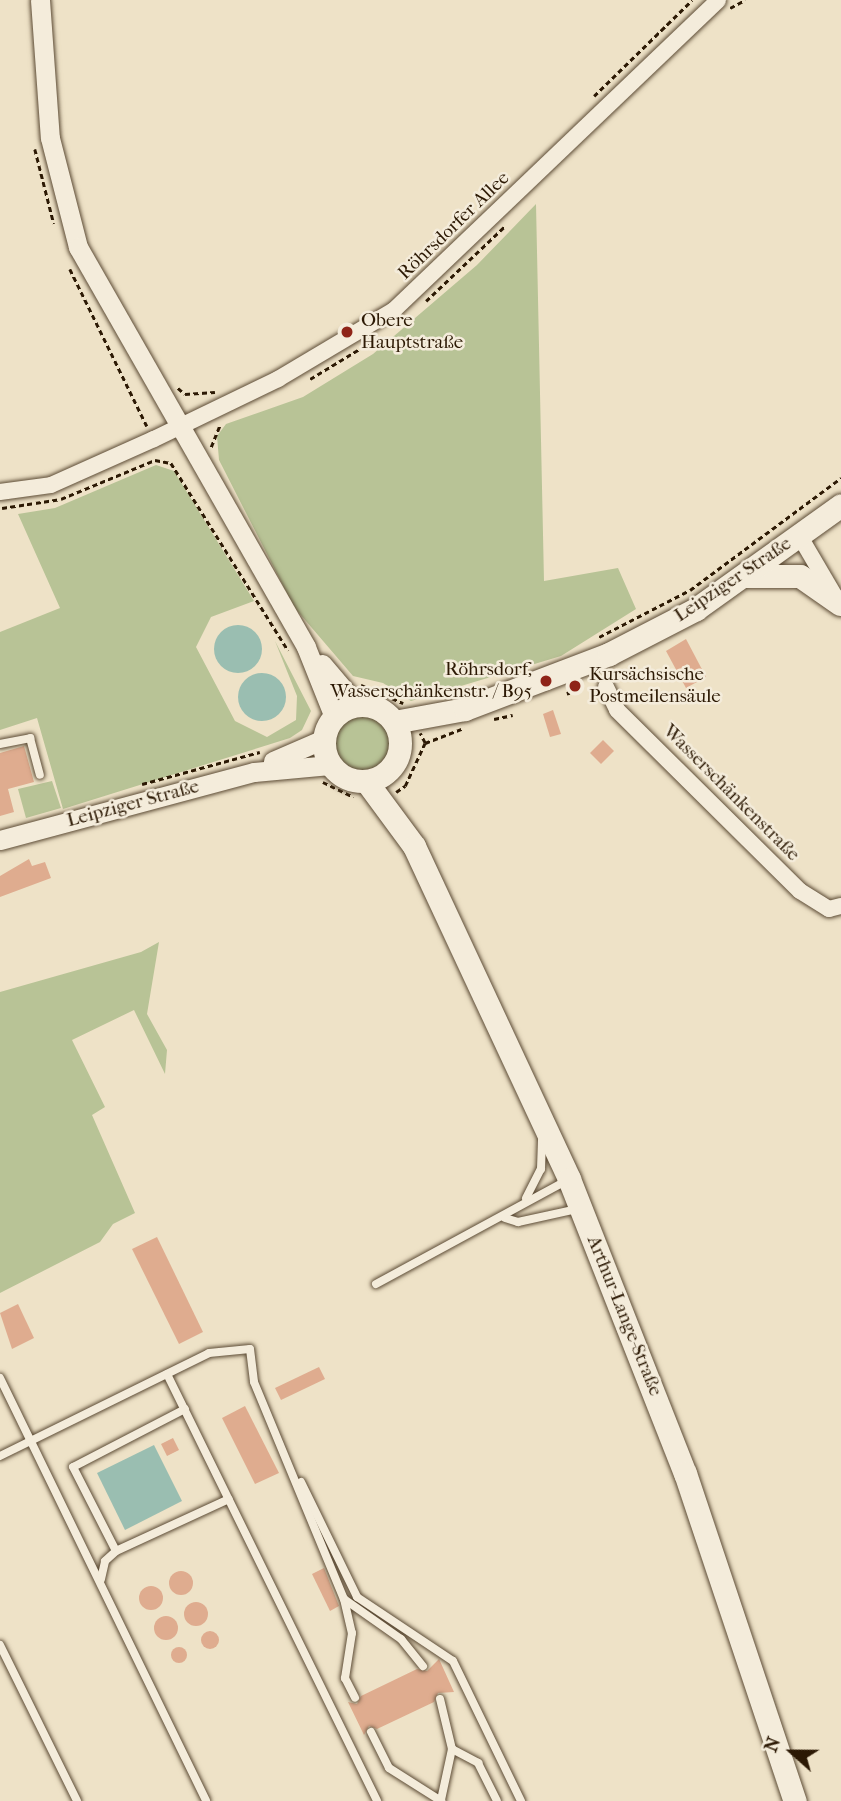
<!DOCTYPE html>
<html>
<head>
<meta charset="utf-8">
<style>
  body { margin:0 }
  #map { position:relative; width:841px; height:1801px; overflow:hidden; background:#eee2c7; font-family:"IM FELL French Canon",serif }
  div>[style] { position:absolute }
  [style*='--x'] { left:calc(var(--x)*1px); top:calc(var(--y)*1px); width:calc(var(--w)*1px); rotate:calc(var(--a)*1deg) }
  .green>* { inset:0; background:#b8c396 }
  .round { border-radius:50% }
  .water>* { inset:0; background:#9abeb1 }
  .building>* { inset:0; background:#dfac8f }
  .path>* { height:2.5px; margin-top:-1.25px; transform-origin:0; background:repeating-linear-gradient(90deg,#2c1904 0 5px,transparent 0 8.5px) }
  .roads { filter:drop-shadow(0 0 2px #5c4b35) drop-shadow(0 0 2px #5c4b35) }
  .service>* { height:8px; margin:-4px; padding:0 4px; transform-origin:4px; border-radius:4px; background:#f4ecdb }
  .minor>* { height:16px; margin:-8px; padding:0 8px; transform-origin:8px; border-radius:8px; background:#f4ecdb }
  .tertiary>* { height:19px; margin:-9.5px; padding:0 9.5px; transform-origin:9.5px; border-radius:9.5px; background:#f4ecdb }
  .secondary>* { height:23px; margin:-11.5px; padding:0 11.5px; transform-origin:11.5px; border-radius:11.5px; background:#f4ecdb }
  .secondary>.ring { margin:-11.5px; padding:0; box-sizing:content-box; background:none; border:23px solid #f4ecdb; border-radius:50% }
  .dots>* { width:19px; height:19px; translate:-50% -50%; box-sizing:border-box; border:4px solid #f4ecdb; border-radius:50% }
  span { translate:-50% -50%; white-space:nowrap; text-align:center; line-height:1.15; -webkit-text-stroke:5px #f4ecdb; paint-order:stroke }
  .street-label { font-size:19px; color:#2c1904 }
  .poi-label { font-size:19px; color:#2c1904 }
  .left { translate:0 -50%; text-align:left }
  .right { translate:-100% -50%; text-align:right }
  .north { position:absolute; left:757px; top:1717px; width:70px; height:70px; -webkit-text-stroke:5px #f4ecdb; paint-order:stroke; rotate:291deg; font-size:19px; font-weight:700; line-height:28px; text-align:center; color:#2c1904 }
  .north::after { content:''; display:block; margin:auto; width:24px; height:32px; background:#2c1904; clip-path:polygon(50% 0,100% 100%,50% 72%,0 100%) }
</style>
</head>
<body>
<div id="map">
  <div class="green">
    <i style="clip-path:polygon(536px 204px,544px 581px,618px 568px,636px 609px,561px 656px,411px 701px,383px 683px,353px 676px,294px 607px,219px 460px,217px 436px,226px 424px,303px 397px,373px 354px,477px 265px)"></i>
    <i style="clip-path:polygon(156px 465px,174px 471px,254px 601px,211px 617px,196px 647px,235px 721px,267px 737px,296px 720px,297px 696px,275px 641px,311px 711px,302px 730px,290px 738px,63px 809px,37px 718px,0 730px,0 632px,60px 608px,18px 514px,55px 508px)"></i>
    <i class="round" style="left:333px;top:714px;width:58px;height:58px"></i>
    <i style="clip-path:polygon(52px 781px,61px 808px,26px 818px,18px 789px)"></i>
    <i style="clip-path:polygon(159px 942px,147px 1014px,167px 1050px,165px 1074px,134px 1010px,72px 1040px,105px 1107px,92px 1115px,135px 1213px,113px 1224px,100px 1242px,0 1293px,0 992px,141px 952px)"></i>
  </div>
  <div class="water">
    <i class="round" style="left:214px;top:625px;width:48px;height:48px"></i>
    <i class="round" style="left:238px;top:673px;width:48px;height:48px"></i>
    <i style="clip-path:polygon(154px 1445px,182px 1501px,125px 1530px,97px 1473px)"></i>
  </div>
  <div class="building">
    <i style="clip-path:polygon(686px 639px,706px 677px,686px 688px,666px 651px)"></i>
    <i style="clip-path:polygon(553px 710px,561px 734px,550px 737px,543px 714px)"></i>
    <i style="clip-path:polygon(603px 740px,614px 751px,601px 764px,590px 753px)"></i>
    <i style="clip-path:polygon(24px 746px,34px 782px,8px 789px,14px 812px,0 816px,0 753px)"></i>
    <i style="clip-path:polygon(29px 859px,32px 866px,45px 862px,51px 878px,0 897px,0 876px)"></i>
    <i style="clip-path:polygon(157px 1237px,203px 1332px,179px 1344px,132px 1249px)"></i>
    <i style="clip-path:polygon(18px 1304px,34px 1338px,12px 1349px,0 1313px)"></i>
    <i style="clip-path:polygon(319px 1367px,325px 1379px,281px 1400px,275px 1388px)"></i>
    <i style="clip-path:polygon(245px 1406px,279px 1473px,255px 1484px,222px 1418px)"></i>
    <i style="clip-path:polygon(173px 1438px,179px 1450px,167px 1456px,161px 1444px)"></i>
    <i style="clip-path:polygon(324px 1568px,339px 1606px,330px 1611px,312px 1574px)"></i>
    <i class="round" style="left:169px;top:1571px;width:24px;height:24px"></i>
    <i class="round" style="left:139px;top:1586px;width:24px;height:24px"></i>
    <i class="round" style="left:184px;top:1602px;width:24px;height:24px"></i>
    <i class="round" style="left:154px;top:1616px;width:24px;height:24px"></i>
    <i class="round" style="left:201px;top:1631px;width:18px;height:18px"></i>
    <i class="round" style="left:171px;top:1647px;width:16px;height:16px"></i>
    <i style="clip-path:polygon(439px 1659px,454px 1692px,438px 1693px,434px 1702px,377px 1729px,369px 1726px,364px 1735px,348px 1702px,357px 1704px,361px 1696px,417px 1669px,427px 1671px)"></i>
  </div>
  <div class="path">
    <i style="--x:730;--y:8;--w:17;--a:-28"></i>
    <i style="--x:594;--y:96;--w:137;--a:-44.4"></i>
    <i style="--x:35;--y:149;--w:77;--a:75.8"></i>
    <i style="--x:70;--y:269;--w:175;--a:63.9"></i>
    <i style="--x:426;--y:301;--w:109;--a:-43.5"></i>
    <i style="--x:310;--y:379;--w:77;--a:-31.2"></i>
    <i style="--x:178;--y:388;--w:9;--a:41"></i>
    <i style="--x:185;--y:394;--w:30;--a:-4"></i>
    <i style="--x:211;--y:447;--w:24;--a:-68"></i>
    <i style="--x:2;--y:508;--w:60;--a:-8.7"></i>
    <i style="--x:61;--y:499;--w:102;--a:-22.5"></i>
    <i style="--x:155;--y:460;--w:16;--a:11"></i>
    <i style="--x:171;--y:463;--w:221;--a:58"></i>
    <i style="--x:599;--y:637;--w:102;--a:-27.3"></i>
    <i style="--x:690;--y:590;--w:188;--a:-36.6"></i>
    <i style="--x:361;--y:685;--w:46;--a:23.2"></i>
    <i style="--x:568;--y:691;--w:4;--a:76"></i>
    <i style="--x:494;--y:719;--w:19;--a:-12"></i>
    <i style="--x:425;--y:743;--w:42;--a:-21"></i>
    <i style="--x:323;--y:782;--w:34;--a:26"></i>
    <i style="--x:142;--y:784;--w:122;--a:-15.2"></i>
    <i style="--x:396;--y:792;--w:11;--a:-34"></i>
    <i style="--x:405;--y:786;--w:47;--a:-65.1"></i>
    <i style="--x:425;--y:743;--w:11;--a:-117"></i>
  </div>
  <div class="roads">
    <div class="service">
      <i style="--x:0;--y:744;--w:31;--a:-11"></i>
      <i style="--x:30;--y:738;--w:38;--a:75"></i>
      <i style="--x:526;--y:1198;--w:33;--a:-63"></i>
      <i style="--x:541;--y:1169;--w:31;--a:-88"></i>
      <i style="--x:505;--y:1218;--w:14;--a:17"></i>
      <i style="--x:518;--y:1222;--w:60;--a:-12.4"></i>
      <i style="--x:376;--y:1284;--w:216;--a:-28.5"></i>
      <i style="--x:167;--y:1374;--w:476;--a:63.8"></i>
      <i style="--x:0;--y:1378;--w:470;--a:64"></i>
      <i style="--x:185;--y:1409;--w:126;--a:152.6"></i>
      <i style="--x:73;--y:1467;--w:94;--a:62.9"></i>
      <i style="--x:116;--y:1551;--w:124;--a:-24.7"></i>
      <i style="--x:0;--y:1456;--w:233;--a:-26.2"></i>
      <i style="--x:209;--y:1353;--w:41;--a:-5.6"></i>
      <i style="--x:250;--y:1349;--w:33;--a:83"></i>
      <i style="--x:254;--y:1382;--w:235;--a:67.5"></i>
      <i style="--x:344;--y:1599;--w:35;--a:77"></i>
      <i style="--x:352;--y:1633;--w:46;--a:98.8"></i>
      <i style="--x:345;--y:1678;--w:22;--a:63"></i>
      <i style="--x:301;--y:1482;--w:128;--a:64"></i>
      <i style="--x:357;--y:1597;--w:115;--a:33.7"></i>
      <i style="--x:453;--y:1661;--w:156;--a:64.1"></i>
      <i style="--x:101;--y:1579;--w:18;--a:-77"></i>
      <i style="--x:105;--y:1561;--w:15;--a:-42"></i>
      <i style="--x:344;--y:1599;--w:70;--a:35.1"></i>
      <i style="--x:401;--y:1639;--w:35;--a:51"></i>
      <i style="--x:0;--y:1645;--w:174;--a:63.7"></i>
      <i style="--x:440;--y:1699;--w:51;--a:76.5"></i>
      <i style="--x:452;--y:1749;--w:52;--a:102.2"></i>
      <i style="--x:371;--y:1732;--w:40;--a:63.4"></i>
      <i style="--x:389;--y:1768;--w:62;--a:32.4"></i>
      <i style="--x:452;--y:1749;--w:30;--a:28"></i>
      <i style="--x:478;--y:1763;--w:42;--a:63.4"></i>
    </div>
    <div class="minor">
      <i style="--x:0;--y:492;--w:51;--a:-7.8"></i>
      <i style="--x:51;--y:485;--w:113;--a:-24.1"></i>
      <i style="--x:154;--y:439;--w:138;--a:-25.8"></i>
      <i style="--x:278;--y:379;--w:135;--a:-30.7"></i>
      <i style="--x:394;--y:310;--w:448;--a:-43.7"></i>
      <i style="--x:799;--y:535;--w:73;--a:59.6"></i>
      <i style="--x:606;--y:687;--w:25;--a:64"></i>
      <i style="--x:617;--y:710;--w:257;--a:44.7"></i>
      <i style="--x:800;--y:891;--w:34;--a:32"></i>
      <i style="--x:829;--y:909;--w:12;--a:-14"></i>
    </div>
    <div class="tertiary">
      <i style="--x:40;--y:0;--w:138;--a:85.9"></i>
      <i style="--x:50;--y:138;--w:113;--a:75.6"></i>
      <i style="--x:78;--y:247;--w:460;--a:60.3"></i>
      <i style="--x:306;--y:647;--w:75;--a:68.2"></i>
      <i style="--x:322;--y:664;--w:54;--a:49.5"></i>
      <i style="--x:273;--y:761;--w:56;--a:-23.3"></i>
      <i style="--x:0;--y:840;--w:263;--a:-15"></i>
      <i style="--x:254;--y:772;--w:76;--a:-5.3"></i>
    </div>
    <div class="secondary">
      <i style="--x:747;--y:576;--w:53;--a:0"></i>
      <i style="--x:800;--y:576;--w:49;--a:35"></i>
      <i class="ring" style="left:324px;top:705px;width:53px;height:53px"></i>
      <i style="--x:394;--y:722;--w:72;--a:-10.4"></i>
      <i style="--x:465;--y:709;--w:154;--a:-20.9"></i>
      <i style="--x:609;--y:654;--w:98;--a:-27.3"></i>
      <i style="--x:696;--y:609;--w:178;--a:-35.6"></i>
      <i style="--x:366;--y:781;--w:81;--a:53.6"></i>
      <i style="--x:414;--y:846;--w:367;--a:65"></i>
      <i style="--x:569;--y:1179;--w:316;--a:68.5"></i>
      <i style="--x:685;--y:1473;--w:346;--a:71.5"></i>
    </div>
  </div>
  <div class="dots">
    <i style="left:347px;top:332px;background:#8f2418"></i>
    <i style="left:546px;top:681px;background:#8f2418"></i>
    <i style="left:575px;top:686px;background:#8f2418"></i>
  </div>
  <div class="street-label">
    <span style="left:454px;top:226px;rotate:-44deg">Röhrsdorfer Allee</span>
    <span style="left:733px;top:580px;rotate:-34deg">Leipziger Straße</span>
    <span style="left:731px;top:793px;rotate:45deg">Wasserschänkenstraße</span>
    <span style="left:133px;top:804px;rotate:-15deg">Leipziger Straße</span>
    <span style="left:624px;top:1316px;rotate:68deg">Arthur-Lange-Straße</span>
  </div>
  <div class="poi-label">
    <span class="left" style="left:361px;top:332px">Obere<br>Hauptstraße</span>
    <span class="right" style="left:532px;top:681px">Röhrsdorf,<br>Wasserschänkenstr. / B95</span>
    <span class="left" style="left:589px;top:686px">Kursächsische<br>Postmeilensäule</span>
  </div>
  <div class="north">N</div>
</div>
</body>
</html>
